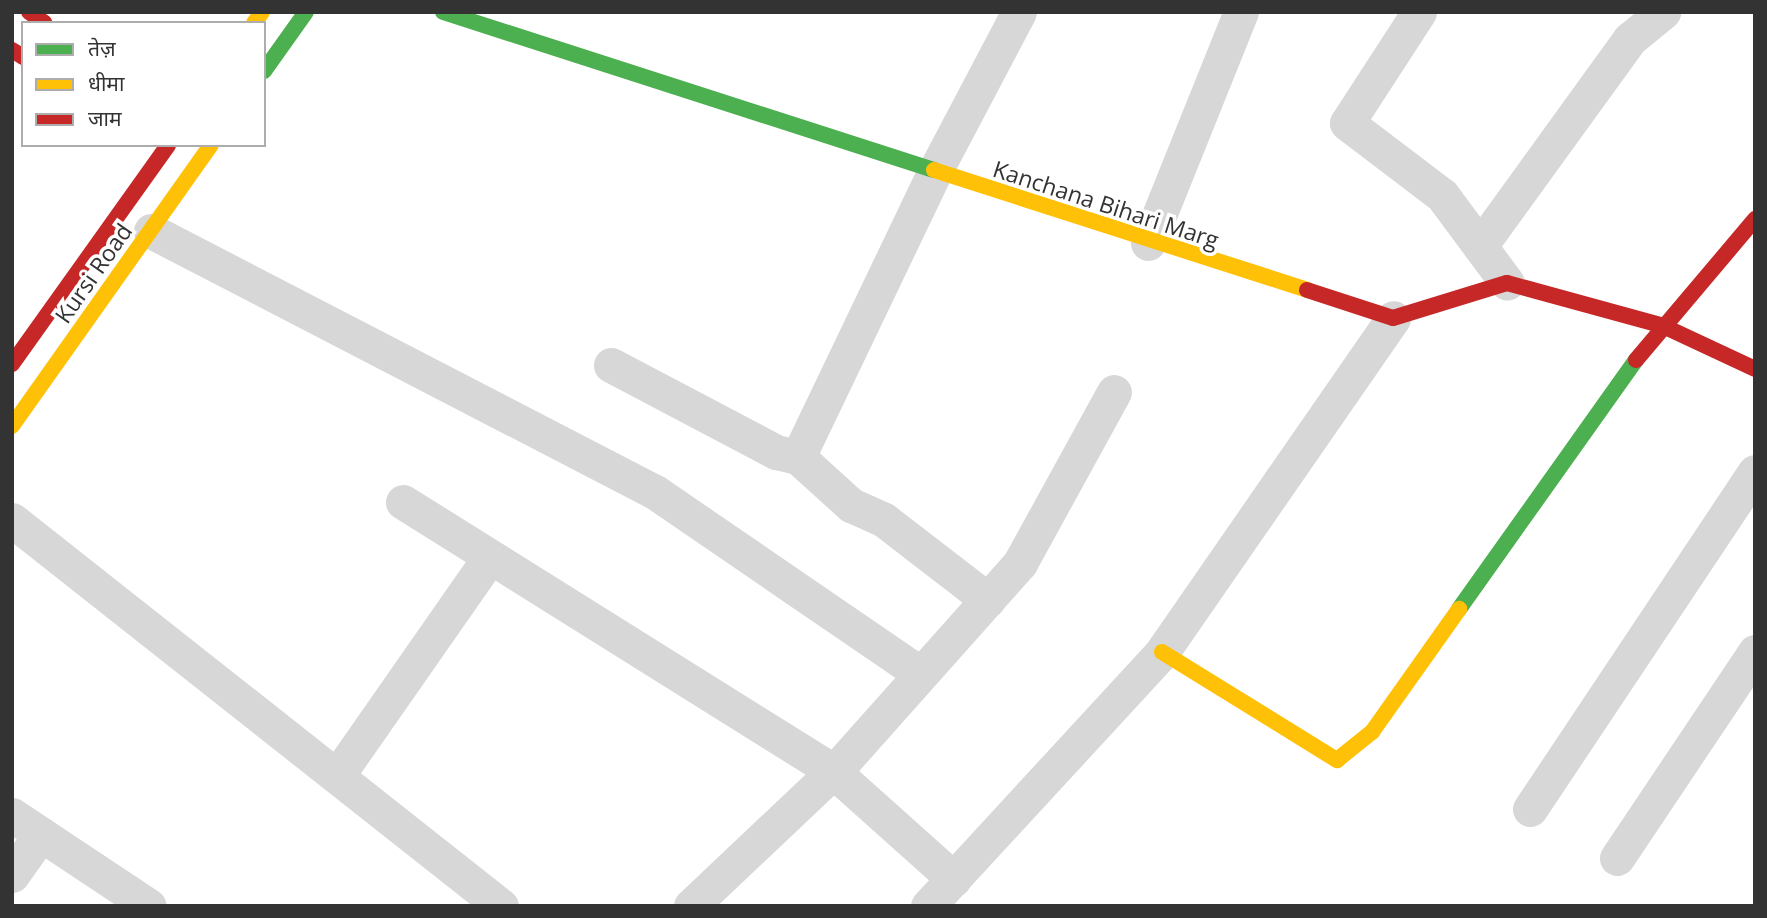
<!DOCTYPE html>
<html>
<head>
<meta charset="utf-8">
<style>
  body { margin:0 }
  #map { position:relative; width:1767px; height:918px; overflow:hidden; background:#fff; font-family:"Open Sans","Noto Sans Devanagari",sans-serif }
  div>[style] { position:absolute }
  [style*='--x'] { left:calc(var(--x)*1px); top:calc(var(--y)*1px); width:calc(var(--w)*1px); rotate:calc(var(--a)*1deg) }
  .street>* { height:35px; margin:-17.5px; padding:0 17.5px; transform-origin:17.5px; border-radius:17.5px; background:#d7d7d7 }
  .fast>* { height:16px; margin:-8px; padding:0 8px; transform-origin:8px; border-radius:8px; background:#4caf50 }
  .slow>* { height:16px; margin:-8px; padding:0 8px; transform-origin:8px; border-radius:8px; background:#ffc107 }
  .jam>* { height:16px; margin:-8px; padding:0 8px; transform-origin:8px; border-radius:8px; background:#c62828 }
  span { translate:-50% -50%; white-space:nowrap; text-align:center; line-height:1.15; -webkit-text-stroke:7px #fff; paint-order:stroke }
  .street-label { font-size:23px; color:#333 }
  .frame { position:absolute; inset:0; border:14px solid #333; pointer-events:none }
  .legend { position:absolute; left:21px; top:21px; width:245px; height:126px; box-sizing:border-box; background:#fff; border:2px solid #adadad; margin:0; padding:9px 12px; list-style:none; font-size:21px; color:#333 }
  .legend li { display:flex; align-items:center; gap:14px; height:35px }
  .legend b { width:35px; border:2px solid #adadad }
</style>
</head>
<body>
<div id="map">
  <div class="street">
    <i style="--x:1419;--y:12;--w:132;--a:123"></i>
    <i style="--x:1347;--y:123;--w:119;--a:37.2"></i>
    <i style="--x:1442;--y:195;--w:109;--a:53.5"></i>
    <i style="--x:151;--y:231;--w:568;--a:27.38"></i>
    <i style="--x:655;--y:492;--w:322;--a:34.4"></i>
    <i style="--x:1148;--y:243;--w:249;--a:-68.1"></i>
    <i style="--x:1480;--y:246;--w:256;--a:-54.1"></i>
    <i style="--x:1630;--y:39;--w:43;--a:-39.3"></i>
    <i style="--x:611;--y:365;--w:187;--a:27.8"></i>
    <i style="--x:776;--y:452;--w:23;--a:13"></i>
    <i style="--x:798;--y:457;--w:72;--a:42.2"></i>
    <i style="--x:851;--y:505;--w:36;--a:24"></i>
    <i style="--x:884;--y:520;--w:131;--a:37.6"></i>
    <i style="--x:798;--y:457;--w:315;--a:-64.4"></i>
    <i style="--x:934;--y:173;--w:182;--a:-62.2"></i>
    <i style="--x:403;--y:502;--w:507;--a:32.03"></i>
    <i style="--x:833;--y:771;--w:162;--a:41.8"></i>
    <i style="--x:12;--y:520;--w:623;--a:38.29"></i>
    <i style="--x:337;--y:776;--w:267;--a:-55.1"></i>
    <i style="--x:1530;--y:809;--w:405;--a:-56.3"></i>
    <i style="--x:12;--y:815;--w:164;--a:33.6"></i>
    <i style="--x:1617;--y:858;--w:248;--a:-56.2"></i>
    <i style="--x:12;--y:875;--w:50;--a:-54.7"></i>
    <i style="--x:691;--y:906;--w:208;--a:-43.4"></i>
    <i style="--x:842;--y:763;--w:268;--a:-48.3"></i>
    <i style="--x:1020;--y:563;--w:195;--a:-61.2"></i>
    <i style="--x:928;--y:906;--w:345;--a:-47.3"></i>
    <i style="--x:1162;--y:652;--w:406;--a:-55.3"></i>
  </div>
  <div class="fast">
    <i style="--x:443;--y:12;--w:516;--a:17.84"></i>
    <i style="--x:264;--y:71;--w:72;--a:-54.6"></i>
    <i style="--x:1459;--y:609;--w:305;--a:-54.6"></i>
  </div>
  <div class="slow">
    <i style="--x:254;--y:23;--w:14;--a:-54"></i>
    <i style="--x:934;--y:170;--w:392;--a:17.8"></i>
    <i style="--x:12;--y:426;--w:344;--a:-54.7"></i>
    <i style="--x:1162;--y:652;--w:206;--a:31.7"></i>
    <i style="--x:1337;--y:760;--w:45;--a:-38.7"></i>
    <i style="--x:1372;--y:732;--w:151;--a:-54.7"></i>
  </div>
  <div class="jam">
    <i style="--x:29;--y:12;--w:19;--a:35"></i>
    <i style="--x:12;--y:50;--w:13;--a:32"></i>
    <i style="--x:1307;--y:290;--w:90;--a:18"></i>
    <i style="--x:1393;--y:318;--w:119;--a:-17.1"></i>
    <i style="--x:1507;--y:283;--w:160;--a:15.3"></i>
    <i style="--x:1661;--y:325;--w:104;--a:25.1"></i>
    <i style="--x:1636;--y:360;--w:185;--a:-49.8"></i>
    <i style="--x:12;--y:364;--w:269;--a:-54.5"></i>
  </div>
  <div class="street-label">
    <span style="left:1106px;top:204px;rotate:18deg">Kanchana Bihari Marg</span>
    <span style="left:93px;top:273px;rotate:-55deg">Kursi Road</span>
  </div>
  <div class="frame"></div>
  <ul class="legend">
  <li><b style="height:9px;background:#4caf50"></b>तेज़</li>
  <li><b style="height:9px;background:#ffc107"></b>धीमा</li>
  <li><b style="height:9px;background:#c62828"></b>जाम</li>
  </ul>
</div>
</body>
</html>
